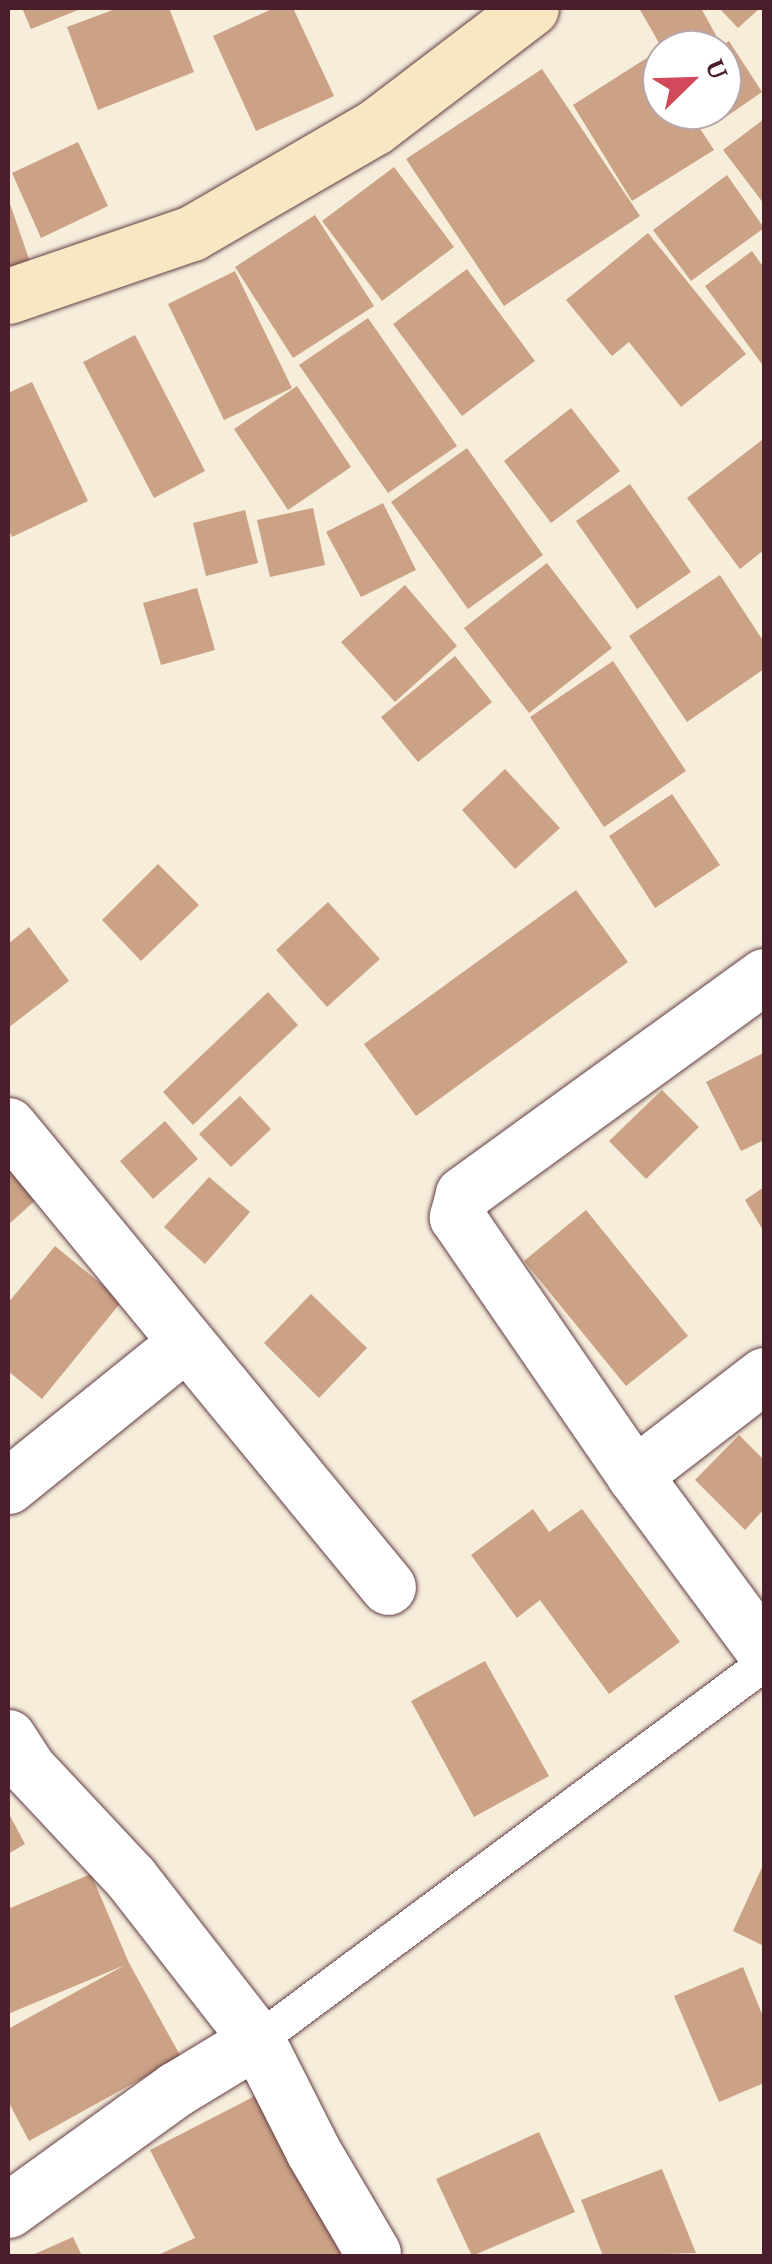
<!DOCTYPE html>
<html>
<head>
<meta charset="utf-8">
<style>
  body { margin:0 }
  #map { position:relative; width:772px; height:2264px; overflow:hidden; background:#f6eddb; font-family:"Gentium Book Plus",serif }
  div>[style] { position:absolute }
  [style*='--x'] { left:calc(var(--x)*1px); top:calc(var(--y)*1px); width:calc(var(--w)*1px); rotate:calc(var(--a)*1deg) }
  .building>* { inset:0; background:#cba286 }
  .roads { filter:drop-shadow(0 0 2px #643e45) drop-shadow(0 0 2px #643e45) }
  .lane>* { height:35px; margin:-17.5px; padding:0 17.5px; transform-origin:17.5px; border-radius:17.5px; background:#fff }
  .street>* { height:55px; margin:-27.5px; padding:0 27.5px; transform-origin:27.5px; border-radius:27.5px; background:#fff }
  .secondary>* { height:55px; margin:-27.5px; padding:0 27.5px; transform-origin:27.5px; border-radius:27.5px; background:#f9e7c3 }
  span { translate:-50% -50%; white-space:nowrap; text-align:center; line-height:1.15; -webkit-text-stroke:10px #fff; paint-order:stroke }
  .frame { position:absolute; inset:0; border:10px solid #4a1f2b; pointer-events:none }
  .north { position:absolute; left:642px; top:30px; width:100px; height:100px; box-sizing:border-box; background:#fff; border:2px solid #b7a5aa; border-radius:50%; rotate:67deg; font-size:28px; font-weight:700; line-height:40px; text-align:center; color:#4a1f2b }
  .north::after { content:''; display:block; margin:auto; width:35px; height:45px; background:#d1495b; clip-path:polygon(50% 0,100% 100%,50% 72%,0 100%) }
</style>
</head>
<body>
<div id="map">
  <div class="building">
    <i style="clip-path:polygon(22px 8px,83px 8px,31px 29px)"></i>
    <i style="clip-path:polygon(118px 8px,169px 8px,194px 72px,98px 110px,67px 27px)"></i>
    <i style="clip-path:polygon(274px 8px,293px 8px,334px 96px,256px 131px,213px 36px)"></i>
    <i style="clip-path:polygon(639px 8px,701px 8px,718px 39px,697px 50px,663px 50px)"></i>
    <i style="clip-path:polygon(719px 8px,760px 8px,738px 28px)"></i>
    <i style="clip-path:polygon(729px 41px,762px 92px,717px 123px,709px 110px,722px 110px,722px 50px,715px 50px)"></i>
    <i style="clip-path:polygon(653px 54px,662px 68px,662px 110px,688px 110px,714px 150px,632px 201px,573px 105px)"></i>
    <i style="clip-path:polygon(542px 69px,640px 216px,504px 306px,406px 159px)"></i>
    <i style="clip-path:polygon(764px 119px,764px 204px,723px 150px)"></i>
    <i style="clip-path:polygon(78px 142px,108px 206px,41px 238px,12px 173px)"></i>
    <i style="clip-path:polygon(394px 167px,454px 247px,382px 301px,322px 221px)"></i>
    <i style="clip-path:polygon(727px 175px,764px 228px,691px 281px,653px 230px)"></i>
    <i style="clip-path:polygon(8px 198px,31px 265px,8px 273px)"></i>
    <i style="clip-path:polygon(315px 215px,374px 306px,293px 358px,235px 267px)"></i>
    <i style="clip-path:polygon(648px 233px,746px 354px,681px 407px,629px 342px,612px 356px,566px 300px)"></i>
    <i style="clip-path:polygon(752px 251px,764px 268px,764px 367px,705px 286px)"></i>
    <i style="clip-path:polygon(467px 269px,535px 361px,462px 416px,393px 324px)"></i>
    <i style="clip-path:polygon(235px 271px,292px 388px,224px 420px,168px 304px)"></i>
    <i style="clip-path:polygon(368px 318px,457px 446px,388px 493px,299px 365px)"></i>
    <i style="clip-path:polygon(135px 335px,205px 471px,154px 498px,83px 362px)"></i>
    <i style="clip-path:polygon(32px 382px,88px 501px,12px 537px,8px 528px,8px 393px)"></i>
    <i style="clip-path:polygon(297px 386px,351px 467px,288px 510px,234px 429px)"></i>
    <i style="clip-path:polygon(571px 408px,620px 471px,551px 523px,504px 461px)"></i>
    <i style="clip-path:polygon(762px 440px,764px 550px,740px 569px,687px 498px)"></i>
    <i style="clip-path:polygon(467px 448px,543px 555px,468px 609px,391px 502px)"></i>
    <i style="clip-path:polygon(630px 484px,691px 572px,637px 609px,576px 521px)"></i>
    <i style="clip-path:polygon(383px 503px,416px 570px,361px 597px,326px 532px)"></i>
    <i style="clip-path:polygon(313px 508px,325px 565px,270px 577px,257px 520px)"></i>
    <i style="clip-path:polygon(245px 510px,258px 563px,206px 576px,193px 523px)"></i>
    <i style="clip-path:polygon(547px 563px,612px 648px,529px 713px,464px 628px)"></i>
    <i style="clip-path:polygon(720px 575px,764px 642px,764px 669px,687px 722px,629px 636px)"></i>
    <i style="clip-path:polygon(405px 585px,457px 646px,395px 702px,341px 642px)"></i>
    <i style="clip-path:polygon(197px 588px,215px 650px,161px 665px,143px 603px)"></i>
    <i style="clip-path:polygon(455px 656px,492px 702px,418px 762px,381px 717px)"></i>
    <i style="clip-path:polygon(613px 661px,686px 771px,604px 827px,530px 717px)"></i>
    <i style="clip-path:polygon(505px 769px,560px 828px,515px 869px,462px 810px)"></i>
    <i style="clip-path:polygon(672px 794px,720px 865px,655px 908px,609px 836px)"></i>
    <i style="clip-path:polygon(158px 864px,199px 905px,141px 961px,102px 920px)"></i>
    <i style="clip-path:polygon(576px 890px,628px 962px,416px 1116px,364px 1044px)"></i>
    <i style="clip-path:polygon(328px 902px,380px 959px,327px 1007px,276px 950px)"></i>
    <i style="clip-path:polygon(29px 927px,69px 981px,8px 1028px,8px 944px)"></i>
    <i style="clip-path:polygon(268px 992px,298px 1025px,193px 1125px,163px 1092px)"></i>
    <i style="clip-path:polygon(763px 1053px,764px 1140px,741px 1151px,706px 1082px)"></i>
    <i style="clip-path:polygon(662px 1090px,699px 1127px,646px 1179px,609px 1141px)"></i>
    <i style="clip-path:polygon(240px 1096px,271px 1129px,231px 1167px,199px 1134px)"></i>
    <i style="clip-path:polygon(165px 1121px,198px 1159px,153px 1199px,120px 1161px)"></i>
    <i style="clip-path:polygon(8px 1160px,39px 1197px,8px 1225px)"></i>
    <i style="clip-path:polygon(209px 1177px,250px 1212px,205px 1264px,164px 1227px)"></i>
    <i style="clip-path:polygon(764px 1187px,764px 1232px,745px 1200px)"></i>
    <i style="clip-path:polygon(586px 1210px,688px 1336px,626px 1386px,524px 1261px)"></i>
    <i style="clip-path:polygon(55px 1246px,122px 1301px,42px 1399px,8px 1371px,8px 1303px)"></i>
    <i style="clip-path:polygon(311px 1294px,367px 1348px,319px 1398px,264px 1343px)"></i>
    <i style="clip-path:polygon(739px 1435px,764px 1460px,764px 1509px,745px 1530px,695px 1480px)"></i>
    <i style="clip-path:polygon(533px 1509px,549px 1532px,582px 1509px,680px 1642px,609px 1694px,540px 1600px,517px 1618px,471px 1555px)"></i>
    <i style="clip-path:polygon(485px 1661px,549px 1776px,474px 1817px,411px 1701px)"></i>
    <i style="clip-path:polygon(8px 1812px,25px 1844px,8px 1854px)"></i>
    <i style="clip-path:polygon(764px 1863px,764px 1946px,733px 1931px)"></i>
    <i style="clip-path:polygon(91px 1874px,129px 1963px,181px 2057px,29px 2141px,8px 2101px,8px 2029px,125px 1965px,8px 2014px,8px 1909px)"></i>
    <i style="clip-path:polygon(743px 1967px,764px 2019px,764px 2083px,719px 2102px,674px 1996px)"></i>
    <i style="clip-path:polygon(259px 2094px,342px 2256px,156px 2256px,195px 2238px,150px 2150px)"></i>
    <i style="clip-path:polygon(539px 2132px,575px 2212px,472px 2256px,436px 2179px)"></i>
    <i style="clip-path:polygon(662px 2169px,696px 2253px,603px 2256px,581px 2200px)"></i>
    <i style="clip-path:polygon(73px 2237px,82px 2256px,30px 2256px)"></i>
  </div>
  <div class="roads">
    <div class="lane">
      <i style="--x:257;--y:2040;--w:632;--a:-36.63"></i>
    </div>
    <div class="street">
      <i style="--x:764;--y:976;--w:372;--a:144.1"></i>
      <i style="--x:463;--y:1194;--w:24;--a:105"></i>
      <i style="--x:457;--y:1217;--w:313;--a:55.5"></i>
      <i style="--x:634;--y:1475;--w:219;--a:53.5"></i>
      <i style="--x:8;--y:1125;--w:598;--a:50.56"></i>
      <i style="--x:634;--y:1475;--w:164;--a:-37.6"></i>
      <i style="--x:8;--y:1486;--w:226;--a:-38.9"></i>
      <i style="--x:8;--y:1737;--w:38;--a:57"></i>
      <i style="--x:29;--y:1769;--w:149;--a:46.9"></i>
      <i style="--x:131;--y:1878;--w:205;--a:52.1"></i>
      <i style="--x:257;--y:2040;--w:124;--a:63.2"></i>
      <i style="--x:313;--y:2151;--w:118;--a:59.5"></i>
      <i style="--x:8;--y:2210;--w:207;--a:-35.8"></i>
      <i style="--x:176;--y:2089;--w:95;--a:-31.2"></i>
    </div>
    <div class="secondary">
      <i style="--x:8;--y:296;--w:194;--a:-18.9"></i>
      <i style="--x:192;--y:233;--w:211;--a:-30.1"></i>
      <i style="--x:375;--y:127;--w:196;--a:-37.3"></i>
    </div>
  </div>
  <div class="frame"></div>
  <div class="north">U</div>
</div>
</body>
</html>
